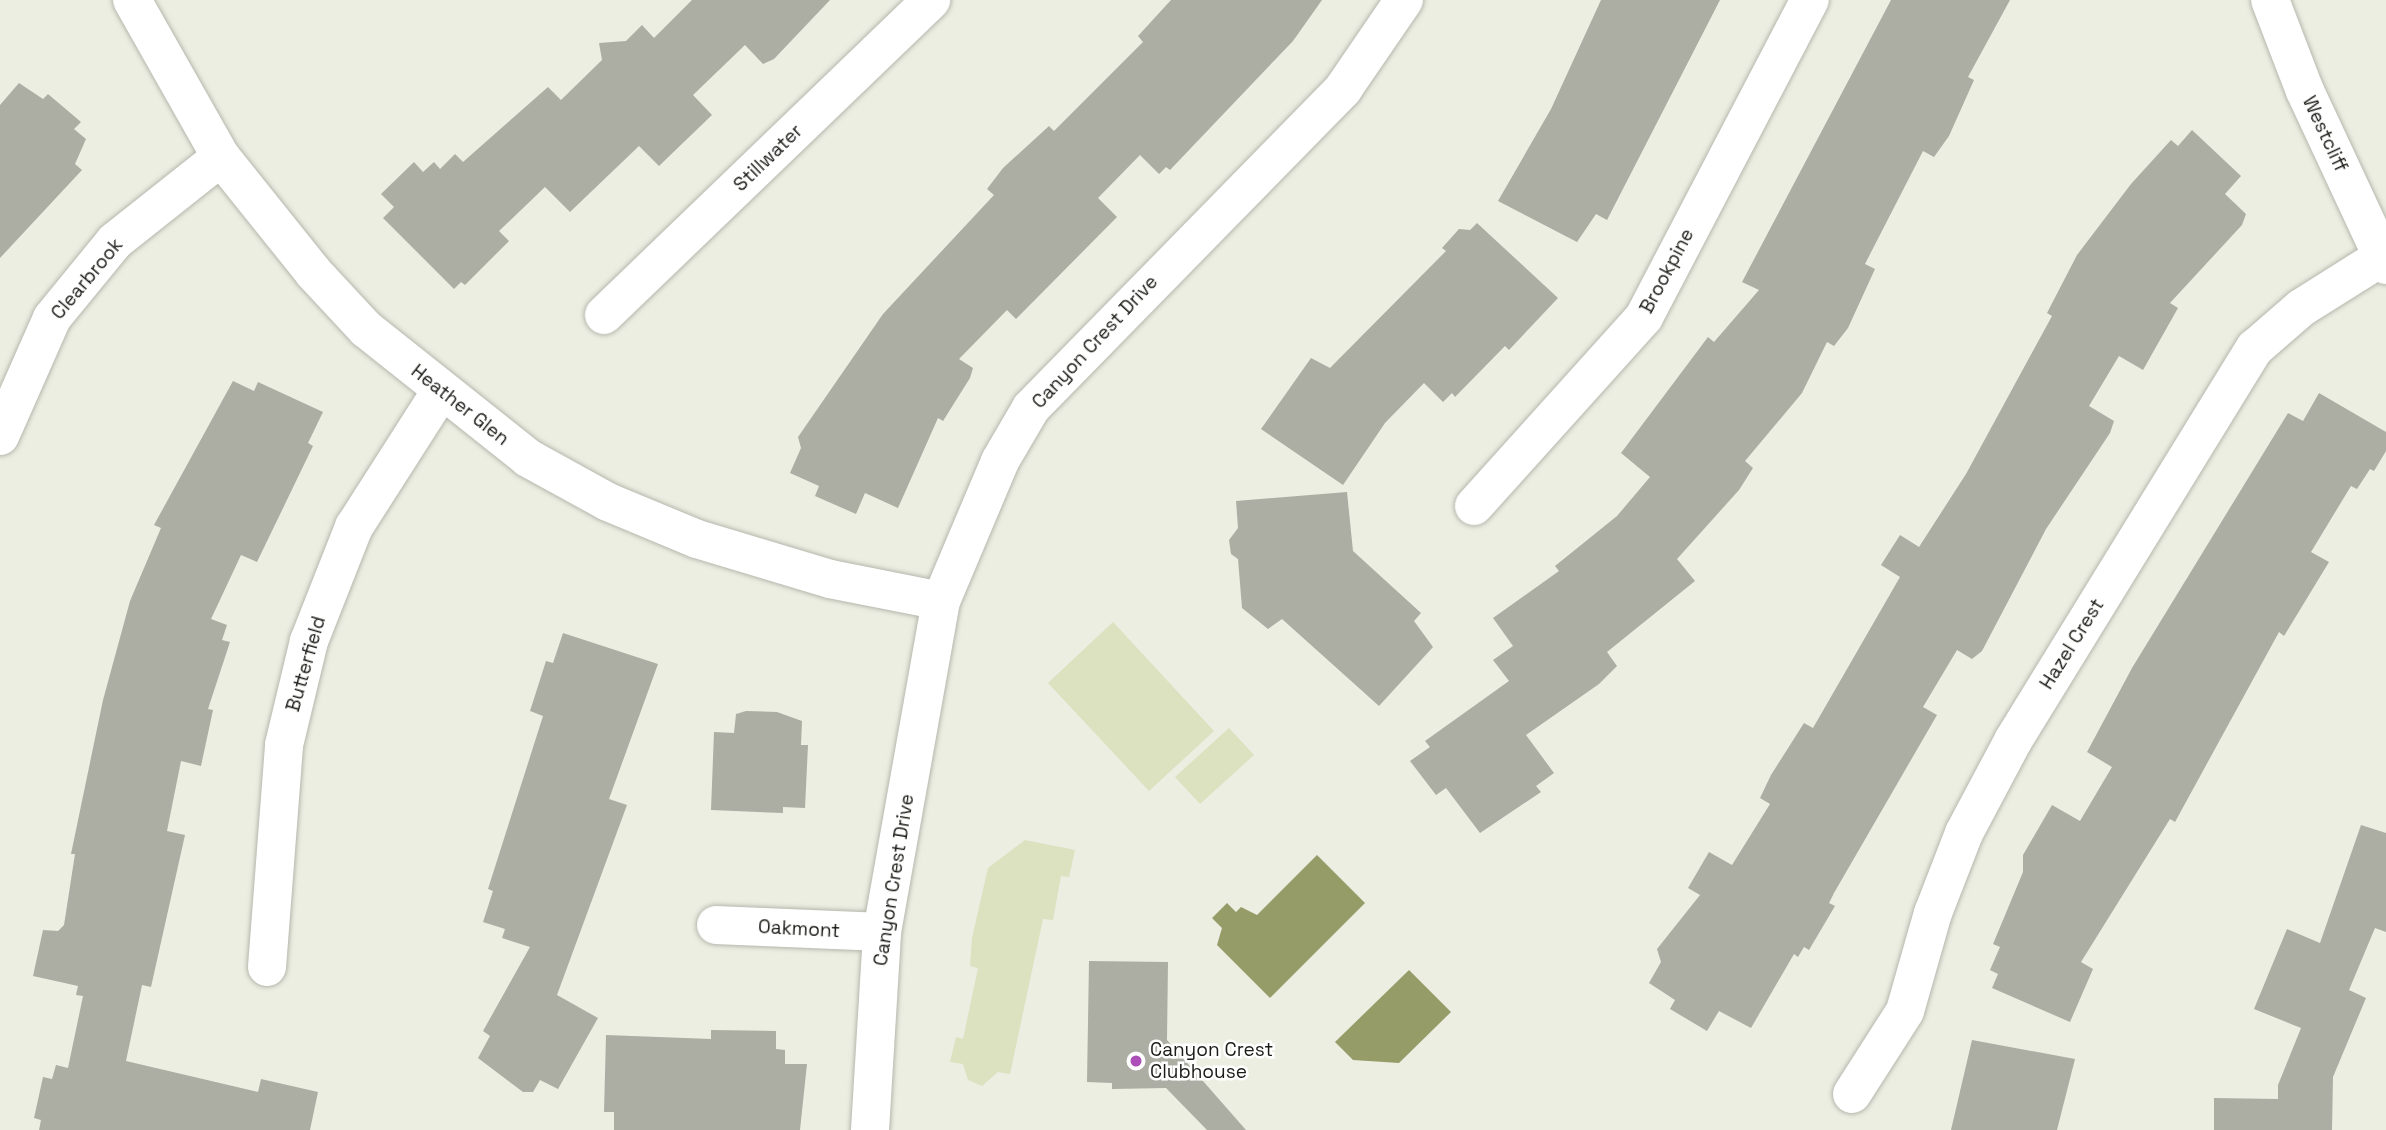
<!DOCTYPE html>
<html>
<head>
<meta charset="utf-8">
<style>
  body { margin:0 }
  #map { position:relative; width:2386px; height:1130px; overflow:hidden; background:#eceee2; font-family:"Space Grotesk",sans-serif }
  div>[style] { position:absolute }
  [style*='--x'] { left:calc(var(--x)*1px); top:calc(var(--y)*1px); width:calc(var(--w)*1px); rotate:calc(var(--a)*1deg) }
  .green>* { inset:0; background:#dce1bf }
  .water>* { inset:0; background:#969c68 }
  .building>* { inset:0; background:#acada3 }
  .roads { filter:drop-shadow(0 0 2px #b6b7ad) drop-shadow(0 0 2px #b6b7ad) }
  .street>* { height:38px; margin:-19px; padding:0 19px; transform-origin:19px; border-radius:19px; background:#fff }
  .dots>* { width:19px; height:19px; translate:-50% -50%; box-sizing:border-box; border:4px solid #fff; border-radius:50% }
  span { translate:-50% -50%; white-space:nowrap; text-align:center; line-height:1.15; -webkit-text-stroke:5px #fff; paint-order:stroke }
  .street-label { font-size:19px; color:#1b1b17 }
  .poi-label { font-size:19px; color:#1b1b17 }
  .left { translate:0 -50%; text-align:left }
</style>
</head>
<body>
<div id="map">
  <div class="green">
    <i style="clip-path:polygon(1113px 622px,1214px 731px,1149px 791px,1048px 683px)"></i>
    <i style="clip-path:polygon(1229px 728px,1254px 755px,1200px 804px,1175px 777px)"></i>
    <i style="clip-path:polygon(1025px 840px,1075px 850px,1069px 877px,1061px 876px,1053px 920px,1043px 919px,1010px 1074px,998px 1072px,982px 1086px,968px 1080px,963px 1064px,950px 1062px,956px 1037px,963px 1039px,978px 968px,970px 966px,972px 938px,988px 868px)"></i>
  </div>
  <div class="water">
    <i style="clip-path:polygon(1317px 855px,1365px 903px,1270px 998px,1217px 945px,1222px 928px,1212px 918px,1227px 903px,1236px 912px,1241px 907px,1257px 915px)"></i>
    <i style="clip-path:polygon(1409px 970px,1451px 1012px,1399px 1063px,1353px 1060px,1335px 1042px)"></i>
  </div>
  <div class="building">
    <i style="clip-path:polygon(692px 0,830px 0,774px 59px,763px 64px,745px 45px,693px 95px,712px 115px,659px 166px,639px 146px,570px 212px,545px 187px,499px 231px,509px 241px,465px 285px,461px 282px,454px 289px,383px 218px,394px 207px,381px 194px,414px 162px,423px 172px,434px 162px,440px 169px,455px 154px,463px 162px,548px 87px,561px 100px,602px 60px,599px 43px,626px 41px,642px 25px,654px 38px)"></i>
    <i style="clip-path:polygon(1171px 0,1322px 0,1293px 41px,1170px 170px,1166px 167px,1159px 174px,1140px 155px,1098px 198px,1117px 217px,1016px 319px,1007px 310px,959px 359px,973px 368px,970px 378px,943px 421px,938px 418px,898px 508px,865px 493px,856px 514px,815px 496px,819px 486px,790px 473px,801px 448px,798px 437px,883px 314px,994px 195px,987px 189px,1003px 168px,1049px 126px,1054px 131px,1143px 42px,1138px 36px)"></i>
    <i style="clip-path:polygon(1601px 0,1720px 0,1607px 220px,1596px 214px,1577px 242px,1498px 201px,1551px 109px)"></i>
    <i style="clip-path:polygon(1891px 0,2010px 0,1968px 77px,1974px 80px,1949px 136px,1934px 157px,1923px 151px,1865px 264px,1875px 269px,1848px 328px,1834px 346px,1827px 342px,1802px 393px,1745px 461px,1753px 468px,1739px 490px,1677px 559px,1695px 581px,1607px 652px,1617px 666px,1599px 684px,1526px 735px,1554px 773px,1536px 786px,1541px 792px,1480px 833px,1446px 788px,1436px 795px,1410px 761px,1430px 747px,1425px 741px,1509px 681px,1493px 660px,1513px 646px,1493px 618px,1559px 571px,1555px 566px,1617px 516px,1650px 477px,1621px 453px,1708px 337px,1714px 342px,1759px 290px,1742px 282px)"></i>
    <i style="clip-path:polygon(19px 83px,43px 99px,48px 94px,81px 122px,74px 129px,86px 139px,75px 164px,82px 170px,0 258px,0 105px)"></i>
    <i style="clip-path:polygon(2192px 130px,2241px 176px,2225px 194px,2246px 214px,2242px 225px,2170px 303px,2178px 308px,2143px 370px,2119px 356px,2089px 406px,2114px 421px,2110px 433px,2046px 529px,1982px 651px,1972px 659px,1957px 650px,1923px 707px,1937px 715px,1834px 893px,1829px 903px,1835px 906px,1809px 950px,1804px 947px,1798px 957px,1794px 954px,1751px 1028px,1719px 1011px,1707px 1031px,1670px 1009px,1675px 1000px,1649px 983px,1661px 962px,1657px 949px,1700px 895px,1688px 888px,1709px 852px,1732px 865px,1770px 804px,1760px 798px,1771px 775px,1804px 723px,1813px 728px,1900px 577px,1881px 565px,1900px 535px,1919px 547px,1966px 474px,2052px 316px,2047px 313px,2077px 255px,2131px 184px,2171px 140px,2178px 146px)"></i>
    <i style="clip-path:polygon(1477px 223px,1558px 298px,1509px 350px,1505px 346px,1455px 397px,1452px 393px,1443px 402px,1424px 383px,1385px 423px,1343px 485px,1261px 429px,1311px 358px,1330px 368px,1446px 251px,1442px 248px,1459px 229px,1470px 230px)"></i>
    <i style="clip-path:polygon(233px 381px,254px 391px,258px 382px,323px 412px,308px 443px,313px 446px,257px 562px,241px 555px,211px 619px,227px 625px,222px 640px,230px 642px,208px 709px,213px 710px,201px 766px,181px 761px,167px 831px,185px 835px,151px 987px,142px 985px,126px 1061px,258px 1092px,261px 1079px,318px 1092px,310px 1130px,39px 1130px,41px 1120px,34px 1118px,43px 1077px,52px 1079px,56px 1065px,68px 1068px,83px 996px,76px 995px,78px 986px,33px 976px,43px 930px,58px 931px,64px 925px,75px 854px,71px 854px,103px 700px,130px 601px,161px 528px,154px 525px)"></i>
    <i style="clip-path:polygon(2319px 393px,2386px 432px,2386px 451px,2374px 471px,2370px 469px,2357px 489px,2351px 486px,2311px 552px,2329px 562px,2284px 636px,2279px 632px,2175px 822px,2170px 819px,2081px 962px,2093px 969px,2070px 1022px,1992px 988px,1998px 974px,1990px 970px,2000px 947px,1993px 944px,2023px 872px,2023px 855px,2052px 805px,2080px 821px,2112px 767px,2087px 752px,2132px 668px,2288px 413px,2303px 421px)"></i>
    <i style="clip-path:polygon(1347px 492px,1353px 551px,1421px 613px,1414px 621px,1433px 647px,1379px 706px,1282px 619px,1268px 629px,1242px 608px,1238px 559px,1231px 554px,1229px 540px,1238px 528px,1236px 501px)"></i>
    <i style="clip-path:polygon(563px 633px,658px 664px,609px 799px,627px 805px,557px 995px,598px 1018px,558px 1089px,540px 1080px,533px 1092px,523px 1092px,478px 1058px,490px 1036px,483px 1031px,530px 947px,502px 938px,505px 929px,483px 922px,493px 891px,488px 889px,543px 716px,530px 711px,546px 661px,553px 663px)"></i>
    <i style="clip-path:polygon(746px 711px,777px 712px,802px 721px,801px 745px,808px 745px,805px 808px,783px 807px,783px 813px,711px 810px,714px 732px,734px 733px,736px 714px)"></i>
    <i style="clip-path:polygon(2361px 825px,2386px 833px,2386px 932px,2375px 928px,2349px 990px,2366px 998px,2333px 1077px,2332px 1130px,2214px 1130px,2214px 1098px,2278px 1099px,2278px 1085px,2301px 1028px,2254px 1009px,2287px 929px,2320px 943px)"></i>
    <i style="clip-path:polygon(1089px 961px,1168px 962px,1167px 1040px,1246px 1130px,1207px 1130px,1166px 1088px,1112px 1089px,1112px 1083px,1087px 1082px)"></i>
    <i style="clip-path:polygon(711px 1030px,776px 1031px,776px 1049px,785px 1050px,785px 1064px,807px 1064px,800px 1130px,614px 1130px,614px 1112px,604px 1112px,606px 1035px,711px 1039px)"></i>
    <i style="clip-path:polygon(1972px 1040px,2075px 1059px,2057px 1130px,1951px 1130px)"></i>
  </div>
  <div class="roads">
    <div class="street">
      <i style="--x:132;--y:0;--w:180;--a:60.5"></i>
      <i style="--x:221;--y:157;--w:147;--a:51.3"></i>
      <i style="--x:313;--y:272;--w:78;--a:47.1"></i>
      <i style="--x:366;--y:329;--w:207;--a:38.5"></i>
      <i style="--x:528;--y:458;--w:91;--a:28.8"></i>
      <i style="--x:608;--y:502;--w:96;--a:22.6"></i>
      <i style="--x:697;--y:539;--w:139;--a:16.7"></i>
      <i style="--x:830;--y:579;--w:113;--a:11.2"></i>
      <i style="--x:2270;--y:0;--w:97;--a:69"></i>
      <i style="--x:2305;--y:91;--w:192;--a:65"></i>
      <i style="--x:604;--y:315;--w:454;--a:-43.9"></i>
      <i style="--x:0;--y:436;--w:129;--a:-66.2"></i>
      <i style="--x:52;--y:318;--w:99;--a:-50.7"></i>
      <i style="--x:115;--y:241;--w:135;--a:-38.4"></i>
      <i style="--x:1474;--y:506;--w:254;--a:-48"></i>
      <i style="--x:1644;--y:317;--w:358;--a:-62.4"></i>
      <i style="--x:716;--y:925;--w:166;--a:2.4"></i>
      <i style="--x:267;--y:967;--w:223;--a:-85.6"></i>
      <i style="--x:284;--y:745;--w:107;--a:-76.5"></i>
      <i style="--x:309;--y:641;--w:123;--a:-68.5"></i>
      <i style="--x:354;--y:527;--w:161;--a:-57.4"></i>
      <i style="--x:1852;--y:1094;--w:98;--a:-57.4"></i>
      <i style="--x:1905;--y:1011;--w:102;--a:-74.1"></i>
      <i style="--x:1933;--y:913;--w:86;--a:-68.8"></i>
      <i style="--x:1964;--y:833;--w:106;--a:-62"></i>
      <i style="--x:2014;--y:739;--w:459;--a:-58.4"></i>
      <i style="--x:2255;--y:348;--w:61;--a:-41"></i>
      <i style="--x:2301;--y:308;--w:96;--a:-32.2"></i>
      <i style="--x:870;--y:1130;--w:198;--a:-86.5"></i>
      <i style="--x:882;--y:932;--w:336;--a:-79.9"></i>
      <i style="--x:941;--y:601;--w:152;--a:-67.1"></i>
      <i style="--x:1000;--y:461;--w:61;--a:-59.7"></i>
      <i style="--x:1031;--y:408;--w:446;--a:-45.6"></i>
      <i style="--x:1343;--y:89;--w:108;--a:-55.6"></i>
    </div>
  </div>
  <div class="dots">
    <i style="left:1136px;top:1061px;background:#ad4fb8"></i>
  </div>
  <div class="street-label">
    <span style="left:2325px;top:134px;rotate:65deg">Westcliff</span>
    <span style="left:768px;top:158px;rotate:-44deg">Stillwater</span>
    <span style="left:1667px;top:271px;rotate:-62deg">Brookpine</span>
    <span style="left:87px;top:279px;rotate:-50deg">Clearbrook</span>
    <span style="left:1095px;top:342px;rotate:-47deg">Canyon Crest Drive</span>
    <span style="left:460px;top:405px;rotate:38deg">Heather Glen</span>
    <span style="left:2072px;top:644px;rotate:-58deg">Hazel Crest</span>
    <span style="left:306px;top:664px;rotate:-74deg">Butterfield</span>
    <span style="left:894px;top:880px;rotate:-81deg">Canyon Crest Drive</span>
    <span style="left:799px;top:929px;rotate:3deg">Oakmont</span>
  </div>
  <div class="poi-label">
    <span class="left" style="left:1150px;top:1061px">Canyon Crest<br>Clubhouse</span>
  </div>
</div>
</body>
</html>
